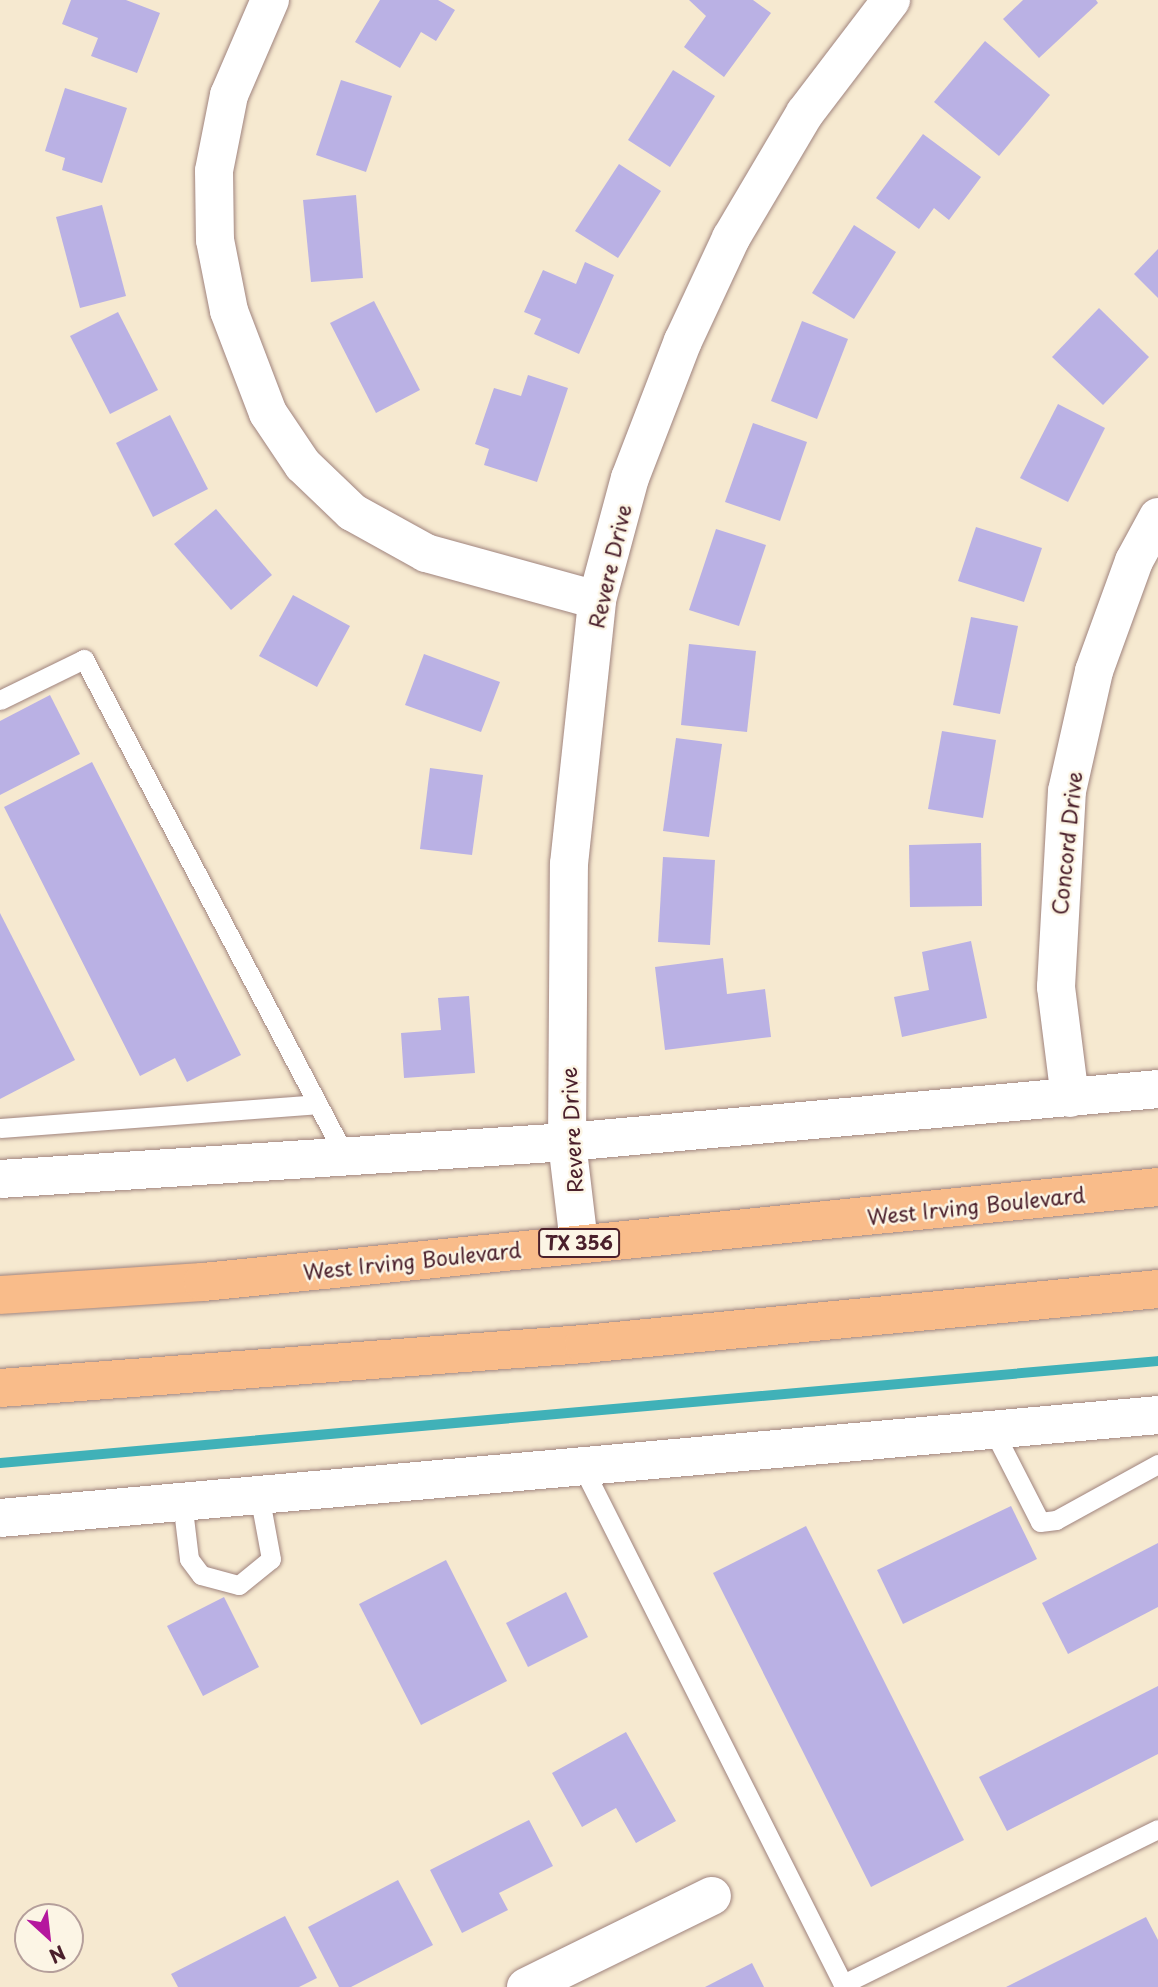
<!DOCTYPE html>
<html>
<head>
<meta charset="utf-8">
<style>
  body { margin:0 }
  #map { position:relative; width:1158px; height:1987px; overflow:hidden; background:#f6e9d0; font-family:"Playpen Sans",sans-serif }
  div>[style] { position:absolute }
  [style*='--x'] { left:calc(var(--x)*1px); top:calc(var(--y)*1px); width:calc(var(--w)*1px); rotate:calc(var(--a)*1deg) }
  .stream>* { height:10px; margin:-5px; padding:0 5px; transform-origin:5px; border-radius:5px; background:#40b1b8 }
  .building>* { inset:0; background:#bab1e4 }
  .roads { filter:drop-shadow(0 0 2px #a0847e) drop-shadow(0 0 2px #a0847e) }
  .service>* { height:19px; margin:-9.5px; padding:0 9.5px; transform-origin:9.5px; border-radius:9.5px; background:#fff }
  .minor>* { height:38px; margin:-19px; padding:0 19px; transform-origin:19px; border-radius:19px; background:#fff }
  .tertiary>* { height:38px; margin:-19px; padding:0 19px; transform-origin:19px; border-radius:19px; background:#fff }
  .primary>* { height:38px; margin:-19px; padding:0 19px; transform-origin:19px; border-radius:19px; background:#f9bc8a }
  span { translate:-50% -50%; white-space:nowrap; text-align:center; line-height:1.15; -webkit-text-stroke:5px #fcf5e5; paint-order:stroke }
  .shield-label span { padding:2px 5px; background:#fcf5e5; border:2px solid; border-radius:5px; -webkit-text-stroke-width:0 }
  .shield-label { font-size:19px; color:#4a1f2b; font-weight:700 }
  .street-label { font-size:21px; color:#4a1f2b }
  .north { position:absolute; left:14px; top:1903px; width:70px; height:70px; box-sizing:border-box; background:#fcf5e5; border:2px solid #b59f9b; border-radius:50%; rotate:153deg; font-size:19px; font-weight:700; line-height:28px; text-align:center; color:#4a1f2b }
  .north::after { content:''; display:block; margin:auto; width:24px; height:32px; background:#b5179e; clip-path:polygon(50% 0,100% 100%,50% 72%,0 100%) }
</style>
</head>
<body>
<div id="map">
  <div class="stream">
    <i style="--x:0;--y:1463;--w:1162;--a:-5.03"></i>
  </div>
  <div class="building">
    <i style="clip-path:polygon(71px 0,126px 0,160px 13px,137px 73px,91px 56px,98px 38px,62px 24px)"></i>
    <i style="clip-path:polygon(380px 0,438px 0,455px 10px,436px 41px,421px 32px,400px 68px,355px 42px)"></i>
    <i style="clip-path:polygon(689px 0,753px 0,771px 13px,724px 77px,684px 47px,706px 16px)"></i>
    <i style="clip-path:polygon(1023px 0,1096px 0,1098px 3px,1039px 58px,1003px 19px)"></i>
    <i style="clip-path:polygon(985px 41px,1050px 95px,999px 156px,934px 102px)"></i>
    <i style="clip-path:polygon(673px 70px,715px 96px,670px 167px,628px 140px)"></i>
    <i style="clip-path:polygon(341px 80px,392px 96px,366px 172px,316px 155px)"></i>
    <i style="clip-path:polygon(65px 88px,127px 108px,102px 183px,62px 170px,65px 158px,45px 151px)"></i>
    <i style="clip-path:polygon(923px 134px,981px 177px,949px 220px,934px 208px,919px 229px,876px 198px)"></i>
    <i style="clip-path:polygon(619px 164px,661px 191px,618px 258px,575px 231px)"></i>
    <i style="clip-path:polygon(356px 195px,363px 278px,311px 282px,303px 200px)"></i>
    <i style="clip-path:polygon(102px 205px,126px 296px,80px 308px,56px 217px)"></i>
    <i style="clip-path:polygon(854px 225px,896px 252px,854px 319px,812px 293px)"></i>
    <i style="clip-path:polygon(1158px 249px,1158px 298px,1134px 274px)"></i>
    <i style="clip-path:polygon(585px 262px,614px 275px,579px 354px,534px 334px,541px 319px,524px 312px,543px 270px,576px 284px)"></i>
    <i style="clip-path:polygon(374px 301px,420px 390px,376px 413px,330px 323px)"></i>
    <i style="clip-path:polygon(1099px 308px,1149px 357px,1103px 405px,1052px 357px)"></i>
    <i style="clip-path:polygon(118px 312px,158px 390px,110px 414px,70px 336px)"></i>
    <i style="clip-path:polygon(802px 321px,848px 339px,817px 419px,771px 401px)"></i>
    <i style="clip-path:polygon(528px 375px,568px 388px,537px 482px,484px 465px,489px 449px,475px 444px,494px 388px,521px 396px)"></i>
    <i style="clip-path:polygon(1058px 404px,1105px 428px,1068px 502px,1020px 478px)"></i>
    <i style="clip-path:polygon(170px 415px,208px 489px,153px 517px,116px 443px)"></i>
    <i style="clip-path:polygon(753px 423px,807px 442px,780px 521px,725px 502px)"></i>
    <i style="clip-path:polygon(216px 509px,272px 575px,231px 610px,174px 544px)"></i>
    <i style="clip-path:polygon(976px 527px,1042px 548px,1024px 602px,958px 581px)"></i>
    <i style="clip-path:polygon(716px 529px,766px 545px,739px 626px,689px 610px)"></i>
    <i style="clip-path:polygon(293px 595px,350px 626px,317px 687px,259px 656px)"></i>
    <i style="clip-path:polygon(971px 617px,1018px 626px,1000px 714px,953px 705px)"></i>
    <i style="clip-path:polygon(689px 644px,756px 651px,747px 732px,681px 725px)"></i>
    <i style="clip-path:polygon(424px 654px,500px 682px,481px 732px,405px 705px)"></i>
    <i style="clip-path:polygon(50px 695px,80px 754px,0 795px,0 721px)"></i>
    <i style="clip-path:polygon(942px 731px,996px 740px,983px 818px,928px 809px)"></i>
    <i style="clip-path:polygon(676px 738px,722px 744px,709px 837px,663px 831px)"></i>
    <i style="clip-path:polygon(92px 762px,241px 1055px,187px 1082px,175px 1058px,140px 1076px,4px 807px)"></i>
    <i style="clip-path:polygon(430px 768px,483px 775px,472px 855px,420px 849px)"></i>
    <i style="clip-path:polygon(981px 843px,982px 906px,910px 907px,909px 845px)"></i>
    <i style="clip-path:polygon(663px 857px,715px 860px,710px 945px,658px 942px)"></i>
    <i style="clip-path:polygon(0 913px,75px 1060px,0 1099px)"></i>
    <i style="clip-path:polygon(971px 941px,987px 1018px,902px 1037px,894px 997px,929px 990px,922px 952px)"></i>
    <i style="clip-path:polygon(723px 958px,727px 994px,765px 989px,771px 1037px,665px 1050px,655px 967px)"></i>
    <i style="clip-path:polygon(469px 996px,475px 1073px,404px 1078px,401px 1033px,441px 1030px,438px 998px)"></i>
    <i style="clip-path:polygon(1011px 1506px,1037px 1559px,903px 1624px,877px 1570px)"></i>
    <i style="clip-path:polygon(806px 1526px,964px 1840px,871px 1887px,713px 1573px)"></i>
    <i style="clip-path:polygon(1158px 1543px,1158px 1607px,1068px 1654px,1042px 1603px)"></i>
    <i style="clip-path:polygon(446px 1560px,507px 1681px,421px 1725px,359px 1604px)"></i>
    <i style="clip-path:polygon(566px 1592px,588px 1637px,528px 1667px,506px 1623px)"></i>
    <i style="clip-path:polygon(224px 1597px,259px 1667px,203px 1696px,167px 1626px)"></i>
    <i style="clip-path:polygon(1158px 1686px,1158px 1754px,1007px 1831px,979px 1777px)"></i>
    <i style="clip-path:polygon(626px 1732px,676px 1821px,636px 1843px,616px 1808px,582px 1827px,552px 1773px)"></i>
    <i style="clip-path:polygon(529px 1820px,553px 1866px,499px 1893px,508px 1910px,462px 1933px,430px 1870px)"></i>
    <i style="clip-path:polygon(398px 1880px,433px 1945px,351px 1987px,339px 1987px,308px 1927px)"></i>
    <i style="clip-path:polygon(285px 1916px,317px 1978px,299px 1987px,178px 1987px,171px 1974px)"></i>
    <i style="clip-path:polygon(1146px 1917px,1158px 1940px,1158px 1987px,1006px 1987px)"></i>
    <i style="clip-path:polygon(752px 1963px,764px 1987px,705px 1987px)"></i>
  </div>
  <div class="roads">
    <div class="service">
      <i style="--x:0;--y:700;--w:93;--a:-26"></i>
      <i style="--x:84;--y:659;--w:561;--a:62.29"></i>
      <i style="--x:0;--y:1128;--w:318;--a:-4.3"></i>
      <i style="--x:993;--y:1430;--w:103;--a:62.9"></i>
      <i style="--x:1040;--y:1522;--w:16;--a:-7"></i>
      <i style="--x:1056;--y:1520;--w:116;--a:-28.8"></i>
      <i style="--x:582;--y:1466;--w:580;--a:63.26"></i>
      <i style="--x:843;--y:1984;--w:351;--a:-26.2"></i>
      <i style="--x:182;--y:1501;--w:58;--a:83.1"></i>
      <i style="--x:189;--y:1559;--w:20;--a:53"></i>
      <i style="--x:201;--y:1575;--w:39;--a:15"></i>
      <i style="--x:239;--y:1585;--w:41;--a:-39.1"></i>
      <i style="--x:271;--y:1559;--w:66;--a:-100.5"></i>
    </div>
    <div class="minor">
      <i style="--x:270;--y:0;--w:103;--a:113.3"></i>
      <i style="--x:229;--y:95;--w:77;--a:101.2"></i>
      <i style="--x:214;--y:171;--w:69;--a:89.2"></i>
      <i style="--x:215;--y:240;--w:72;--a:78.8"></i>
      <i style="--x:229;--y:311;--w:109;--a:69.1"></i>
      <i style="--x:268;--y:413;--w:63;--a:56.1"></i>
      <i style="--x:303;--y:465;--w:68;--a:43.8"></i>
      <i style="--x:352;--y:512;--w:85;--a:29"></i>
      <i style="--x:426;--y:553;--w:177;--a:15.4"></i>
      <i style="--x:1070;--y:1098;--w:112;--a:-97.2"></i>
      <i style="--x:1056;--y:987;--w:196;--a:-86.8"></i>
      <i style="--x:1067;--y:791;--w:123;--a:-77.3"></i>
      <i style="--x:1094;--y:671;--w:117;--a:-70"></i>
      <i style="--x:1134;--y:561;--w:50;--a:-61.4"></i>
      <i style="--x:579;--y:1243;--w:102;--a:-96.8"></i>
      <i style="--x:567;--y:1142;--w:278;--a:-89.6"></i>
      <i style="--x:569;--y:864;--w:265;--a:-83.9"></i>
      <i style="--x:597;--y:600;--w:126;--a:-74.9"></i>
      <i style="--x:630;--y:478;--w:147;--a:-68.9"></i>
      <i style="--x:683;--y:341;--w:114;--a:-65"></i>
      <i style="--x:731;--y:238;--w:145;--a:-59.4"></i>
      <i style="--x:805;--y:113;--w:142;--a:-52.7"></i>
      <i style="--x:526;--y:1987;--w:207;--a:-26.1"></i>
    </div>
    <div class="tertiary">
      <i style="--x:0;--y:1179;--w:568;--a:-3.73"></i>
      <i style="--x:567;--y:1142;--w:593;--a:-5.12"></i>
      <i style="--x:0;--y:1518;--w:1163;--a:-5.08"></i>
    </div>
    <div class="primary">
      <i style="--x:0;--y:1295;--w:203;--a:-3.7"></i>
      <i style="--x:203;--y:1282;--w:960;--a:-5.68"></i>
      <i style="--x:0;--y:1388;--w:586;--a:-4.31"></i>
      <i style="--x:584;--y:1344;--w:577;--a:-5.47"></i>
    </div>
  </div>
  <div class="shield-label">
    <span style="left:579px;top:1243px">TX 356</span>
  </div>
  <div class="street-label">
    <span style="left:609px;top:566px;rotate:-77deg">Revere Drive</span>
    <span style="left:1066px;top:843px;rotate:-84deg">Concord Drive</span>
    <span style="left:571px;top:1130px;rotate:-93deg">Revere Drive</span>
    <span style="left:976px;top:1205px;rotate:-6deg">West Irving Boulevard</span>
    <span style="left:412px;top:1260px;rotate:-6deg">West Irving Boulevard</span>
  </div>
  <div class="north">N</div>
</div>
</body>
</html>
